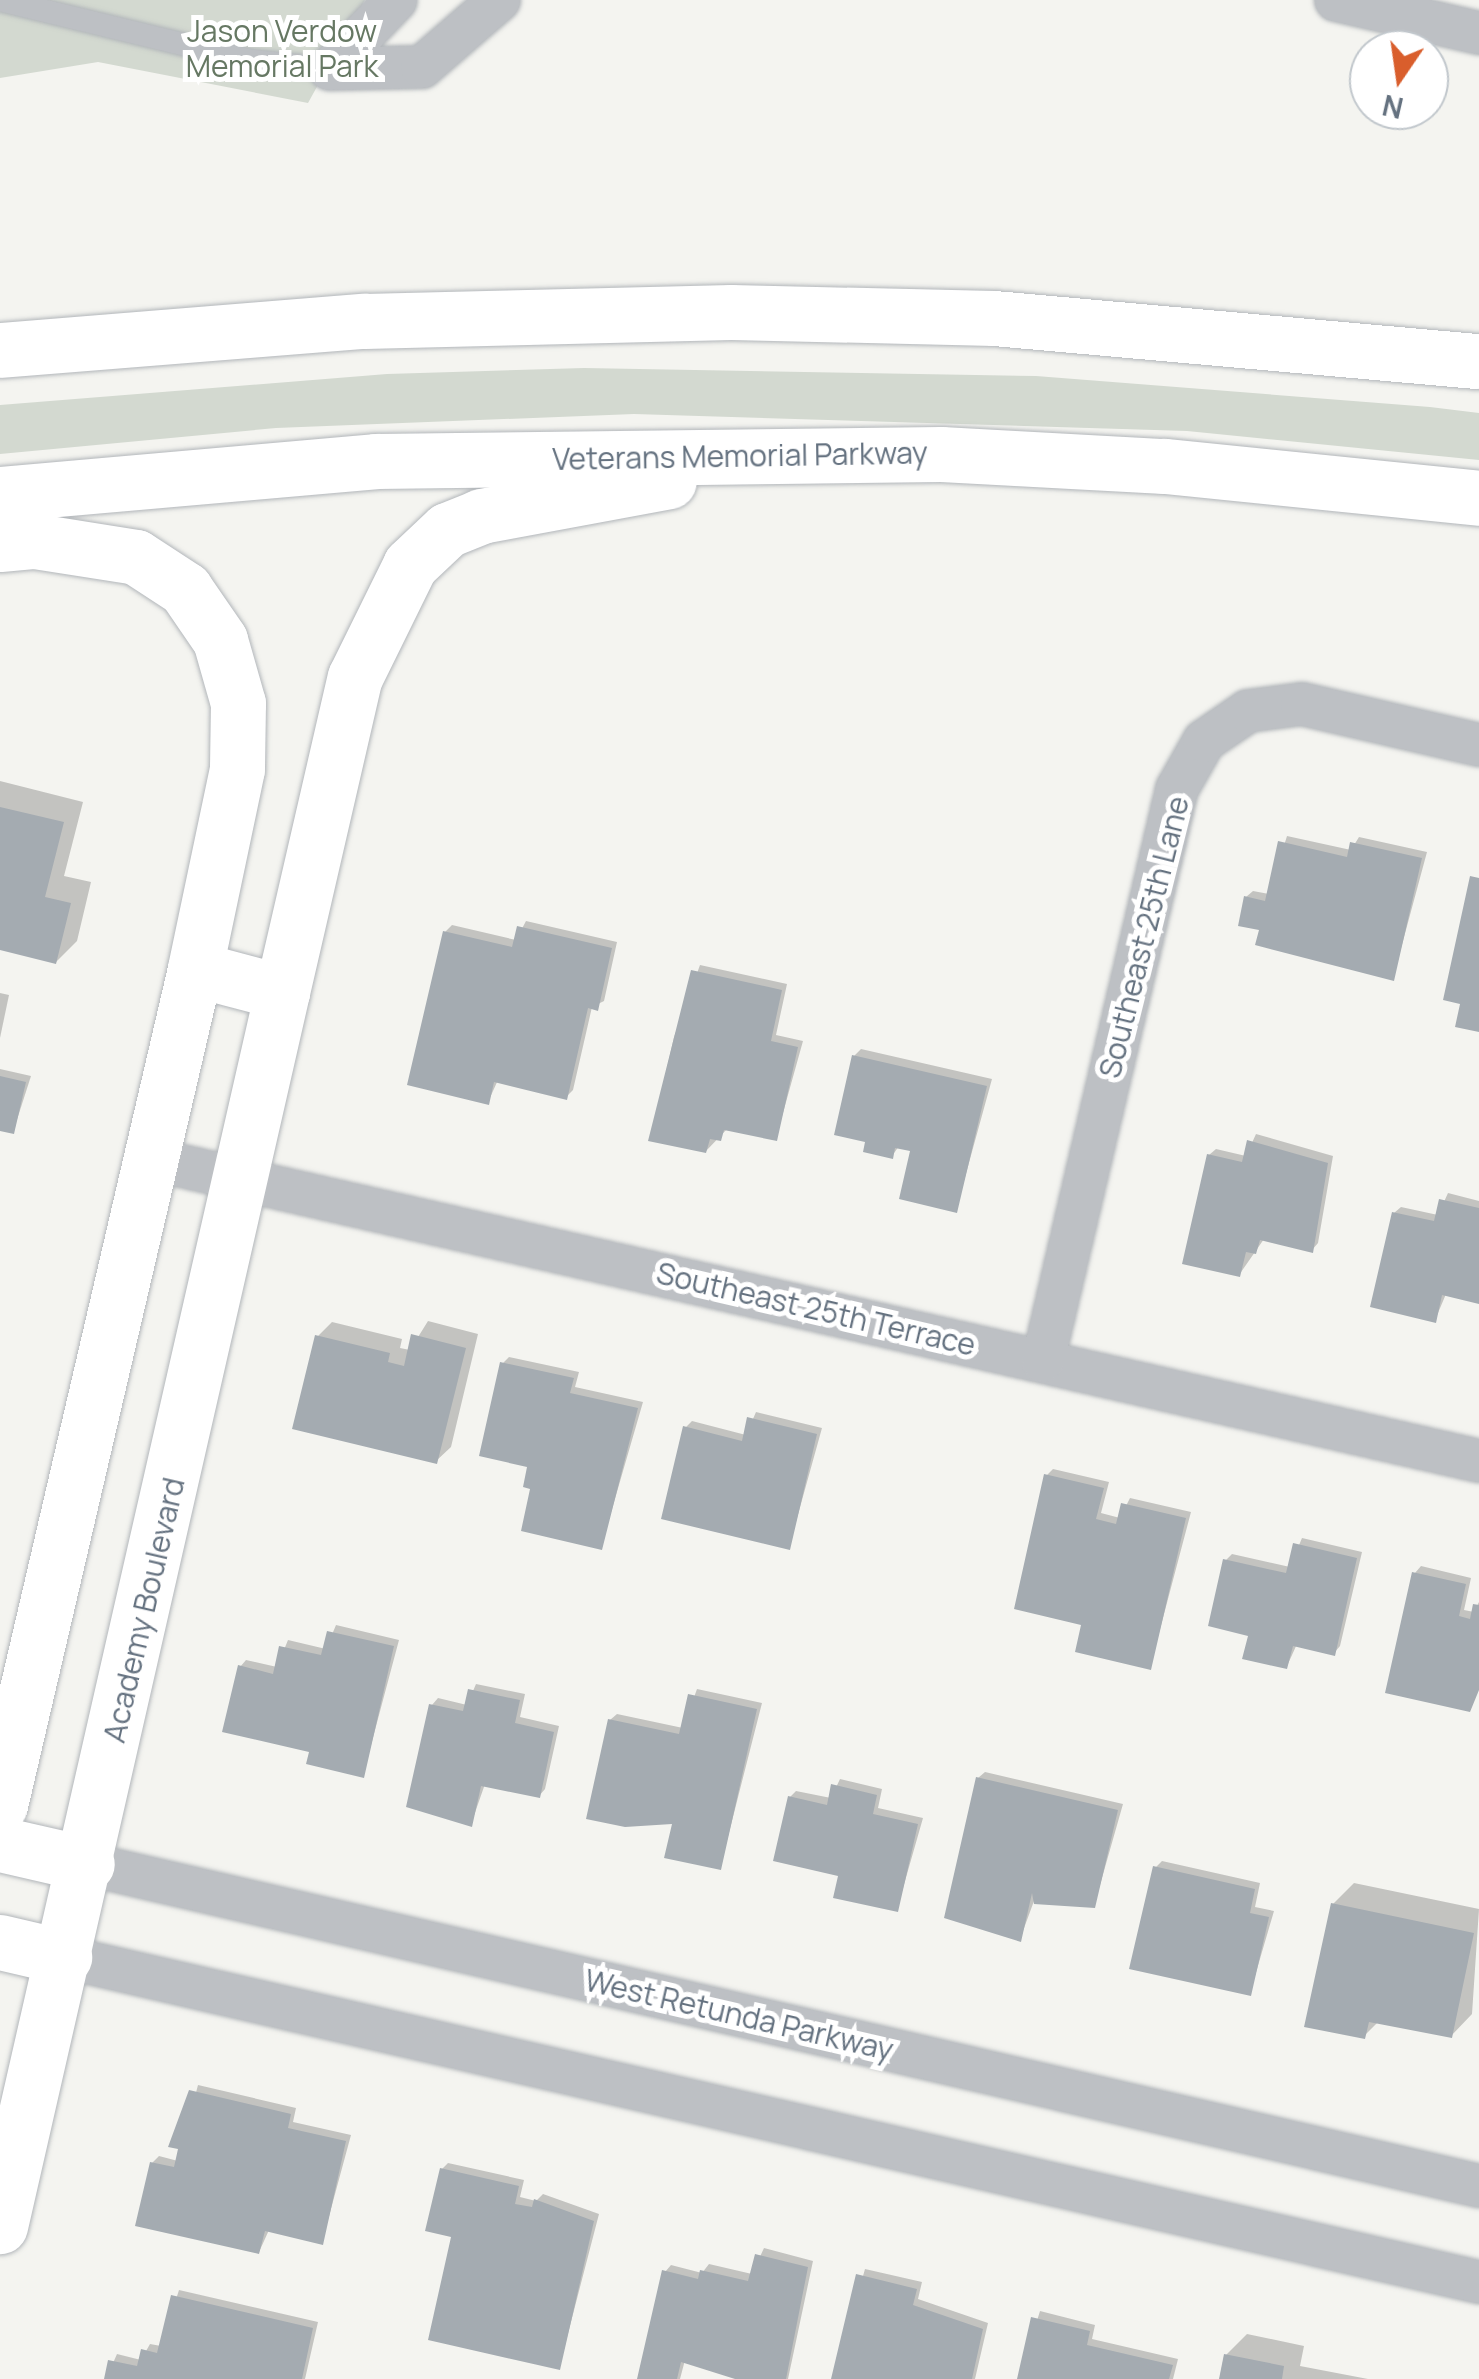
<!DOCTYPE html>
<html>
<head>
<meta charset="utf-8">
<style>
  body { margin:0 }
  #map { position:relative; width:1479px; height:2379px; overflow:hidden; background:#f4f4f0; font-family:Manrope,sans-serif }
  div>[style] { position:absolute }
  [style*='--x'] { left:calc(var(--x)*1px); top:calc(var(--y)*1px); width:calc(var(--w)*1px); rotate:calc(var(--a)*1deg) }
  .green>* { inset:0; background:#d3d9d0 }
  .shadow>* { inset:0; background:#0003 }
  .building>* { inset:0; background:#a4abb1 }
  .roads { filter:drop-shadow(0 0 2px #b2b6ba) drop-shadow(0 0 2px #b2b6ba) }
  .lane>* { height:22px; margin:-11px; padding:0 11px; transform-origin:11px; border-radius:11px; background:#bdc0c4 }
  .street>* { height:42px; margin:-21px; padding:0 21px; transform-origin:21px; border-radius:21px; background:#bdc0c4 }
  .secondary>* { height:55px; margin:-27.5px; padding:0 27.5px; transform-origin:27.5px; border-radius:27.5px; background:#fff }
  .highway>* { height:55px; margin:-27.5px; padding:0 27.5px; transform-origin:27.5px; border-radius:27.5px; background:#fff }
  span { translate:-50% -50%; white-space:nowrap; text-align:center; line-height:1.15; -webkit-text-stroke:10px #fff; paint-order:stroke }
  .park-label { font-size:30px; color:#667863 }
  .street-label { font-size:30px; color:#657280 }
  .north { position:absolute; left:1349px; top:30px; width:100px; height:100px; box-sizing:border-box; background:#fff; border:2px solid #c1c7cc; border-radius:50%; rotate:193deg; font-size:28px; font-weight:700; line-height:40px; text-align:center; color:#657280 }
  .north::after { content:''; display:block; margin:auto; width:35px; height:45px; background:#d95e2c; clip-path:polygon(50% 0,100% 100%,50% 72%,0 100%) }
</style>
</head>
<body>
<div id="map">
  <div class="green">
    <i style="clip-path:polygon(0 0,365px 0,308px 103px,98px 62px,0 78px)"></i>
    <i style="clip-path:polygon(584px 368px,1036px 376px,1430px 407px,1479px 413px,1479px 460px,1187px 431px,634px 414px,276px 428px,0 454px,0 405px,387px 374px)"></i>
  </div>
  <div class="shadow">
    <i style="clip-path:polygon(0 781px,83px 802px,64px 876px,91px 882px,77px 941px,56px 962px,0 948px)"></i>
    <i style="clip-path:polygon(1287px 836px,1351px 850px,1359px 837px,1427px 852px,1393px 978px,1262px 928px,1246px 897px,1253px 891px,1269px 894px)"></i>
    <i style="clip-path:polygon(526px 921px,617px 942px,604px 1001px,592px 1007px,573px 1090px,566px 1097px,498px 1080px,488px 1102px,445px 932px,452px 925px,516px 940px)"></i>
    <i style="clip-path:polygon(700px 965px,787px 984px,776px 1035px,803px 1041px,776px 1138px,728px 1128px,706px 1151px,651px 1139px,674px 1037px)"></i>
    <i style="clip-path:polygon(0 993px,9px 995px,0 1038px)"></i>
    <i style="clip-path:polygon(861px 1049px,992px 1079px,956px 1210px,913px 1149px,899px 1146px,892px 1156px,854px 1056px)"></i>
    <i style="clip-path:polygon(0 1069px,31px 1076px,13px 1132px,0 1129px)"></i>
    <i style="clip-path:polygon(1256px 1134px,1333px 1156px,1318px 1243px,1312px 1250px,1264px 1239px,1239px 1275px,1209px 1155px,1216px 1149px,1246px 1156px)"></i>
    <i style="clip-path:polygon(1448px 1193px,1479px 1201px,1479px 1301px,1446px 1294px,1435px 1320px,1394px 1213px,1401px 1207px,1438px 1215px)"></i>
    <i style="clip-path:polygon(428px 1321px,478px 1334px,451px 1447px,436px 1461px,318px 1336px,332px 1322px,402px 1339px,400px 1348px,410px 1350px)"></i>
    <i style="clip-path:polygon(509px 1357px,579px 1372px,575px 1387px,643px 1402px,601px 1547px,533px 1487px,503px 1363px)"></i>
    <i style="clip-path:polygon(756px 1412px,822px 1428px,789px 1547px,685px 1428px,692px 1421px,746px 1435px)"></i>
    <i style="clip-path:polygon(1053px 1469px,1109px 1482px,1101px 1513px,1120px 1518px,1130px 1498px,1191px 1512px,1150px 1667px,1084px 1623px,1046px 1476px)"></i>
    <i style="clip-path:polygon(1302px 1538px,1362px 1552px,1340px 1646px,1334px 1653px,1297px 1644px,1287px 1666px,1251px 1634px,1226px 1560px,1232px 1554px,1290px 1567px)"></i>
    <i style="clip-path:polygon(1421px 1566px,1471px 1578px,1464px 1610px,1474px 1612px,1479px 1602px,1479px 1687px,1469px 1709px,1415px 1573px)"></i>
    <i style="clip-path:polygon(336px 1625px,399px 1640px,363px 1775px,312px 1750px,240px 1667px,246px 1660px,277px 1667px,288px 1640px,326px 1649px)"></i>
    <i style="clip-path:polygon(476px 1684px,525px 1694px,520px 1717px,559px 1726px,545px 1789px,539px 1796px,485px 1784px,471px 1824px,432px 1705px,438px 1698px,467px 1705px)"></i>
    <i style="clip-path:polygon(697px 1689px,762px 1703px,720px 1868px,675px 1822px,610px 1720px,617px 1714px,683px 1728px)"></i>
    <i style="clip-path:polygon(985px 1772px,1123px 1804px,1094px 1906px,1034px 1901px,1020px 1939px,978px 1778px)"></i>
    <i style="clip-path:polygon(840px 1779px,882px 1789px,878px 1808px,923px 1818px,897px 1909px,841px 1874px,790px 1797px,796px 1791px,831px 1798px)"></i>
    <i style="clip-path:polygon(1162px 1861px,1260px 1883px,1255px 1907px,1274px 1911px,1250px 1993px,1155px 1868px)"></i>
    <i style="clip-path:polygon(1354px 1883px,1479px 1909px,1472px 2014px,1451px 2036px,1379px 2021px,1364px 2036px,1333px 1904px)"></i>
    <i style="clip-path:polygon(198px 2085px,296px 2108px,293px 2122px,351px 2135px,322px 2242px,269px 2230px,259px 2252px,152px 2163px,159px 2156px,178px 2161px)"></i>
    <i style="clip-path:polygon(448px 2163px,524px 2180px,520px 2197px,536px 2201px,543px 2194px,599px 2214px,559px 2368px,454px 2235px,442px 2169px)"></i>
    <i style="clip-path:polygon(764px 2248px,813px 2261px,788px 2379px,738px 2379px,685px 2360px,680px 2379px,640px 2379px,665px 2272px,671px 2265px,702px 2273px,709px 2264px,752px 2274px)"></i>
    <i style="clip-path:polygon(865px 2269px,922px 2282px,918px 2299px,988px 2323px,975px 2379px,834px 2379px)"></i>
    <i style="clip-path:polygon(179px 2290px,318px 2322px,305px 2379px,106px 2379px,117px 2354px,141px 2360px,150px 2344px,161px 2346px)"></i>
    <i style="clip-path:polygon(1040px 2311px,1095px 2325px,1092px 2339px,1178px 2359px,1173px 2379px,1019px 2379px)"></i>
    <i style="clip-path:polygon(1247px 2334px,1304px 2346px,1300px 2366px,1368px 2379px,1222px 2379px,1226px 2355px)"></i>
  </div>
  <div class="building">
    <i style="clip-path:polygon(0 807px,64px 822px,45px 897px,71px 903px,56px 964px,0 950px)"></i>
    <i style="clip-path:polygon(1278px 841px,1347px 857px,1350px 842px,1422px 858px,1394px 981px,1255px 945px,1259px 930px,1238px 926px,1244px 896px,1265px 901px)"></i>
    <i style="clip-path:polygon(1470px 876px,1479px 878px,1479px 1032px,1455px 1027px,1460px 1004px,1443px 1000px)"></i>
    <i style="clip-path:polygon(517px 926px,612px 948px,598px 1011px,588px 1008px,567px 1100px,494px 1082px,489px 1105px,407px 1085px,443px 931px,512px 947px)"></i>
    <i style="clip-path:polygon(691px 970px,782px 990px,771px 1041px,798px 1047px,777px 1141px,724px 1130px,721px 1141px,710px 1139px,706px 1153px,648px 1141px)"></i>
    <i style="clip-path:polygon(852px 1055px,987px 1086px,957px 1213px,899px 1199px,910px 1151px,895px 1148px,893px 1159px,863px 1152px,865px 1142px,834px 1135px)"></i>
    <i style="clip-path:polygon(0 1076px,26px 1082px,14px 1134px,0 1131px)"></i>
    <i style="clip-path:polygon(1247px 1140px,1328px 1163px,1313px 1253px,1260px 1240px,1256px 1254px,1246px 1252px,1240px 1277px,1182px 1264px,1207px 1154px,1242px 1162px)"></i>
    <i style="clip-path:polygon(1439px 1199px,1479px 1208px,1479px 1304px,1442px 1295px,1436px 1323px,1370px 1307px,1392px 1212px,1434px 1221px)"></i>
    <i style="clip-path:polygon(411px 1334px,466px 1348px,437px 1464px,292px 1429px,315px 1335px,390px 1353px,388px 1362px,404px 1366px)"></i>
    <i style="clip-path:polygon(500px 1362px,574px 1378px,570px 1393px,638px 1408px,602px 1550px,521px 1531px,530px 1489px,523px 1487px,527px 1467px,479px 1456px)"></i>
    <i style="clip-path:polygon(747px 1417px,817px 1434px,790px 1550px,661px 1519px,683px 1426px,742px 1441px)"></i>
    <i style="clip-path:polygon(1044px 1474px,1104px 1488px,1096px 1519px,1116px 1524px,1121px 1503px,1186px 1518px,1151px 1670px,1075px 1652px,1081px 1625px,1014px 1609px)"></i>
    <i style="clip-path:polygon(1293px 1543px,1357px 1558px,1335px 1656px,1293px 1646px,1287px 1669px,1242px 1659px,1248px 1636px,1208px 1626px,1223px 1559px,1286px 1573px)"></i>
    <i style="clip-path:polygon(1412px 1572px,1466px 1584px,1459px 1616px,1470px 1619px,1473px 1604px,1479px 1605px,1479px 1690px,1470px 1712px,1385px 1693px)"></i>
    <i style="clip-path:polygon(327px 1631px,394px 1646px,364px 1778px,306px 1764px,309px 1752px,222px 1732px,238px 1665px,273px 1674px,279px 1646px,321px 1655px)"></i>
    <i style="clip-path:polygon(468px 1689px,520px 1700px,515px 1723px,554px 1732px,540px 1798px,481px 1786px,472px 1827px,406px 1807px,429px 1704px,463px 1711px)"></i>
    <i style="clip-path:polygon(688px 1694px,757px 1709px,721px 1870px,664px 1858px,672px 1824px,625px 1827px,586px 1819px,608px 1719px,679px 1734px)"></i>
    <i style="clip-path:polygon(976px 1777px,1118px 1810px,1095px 1908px,1034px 1904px,1032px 1893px,1021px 1942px,944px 1918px)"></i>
    <i style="clip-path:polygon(831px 1784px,877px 1795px,873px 1814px,918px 1824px,898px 1912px,833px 1898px,838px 1876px,773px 1861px,788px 1796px,827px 1805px)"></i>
    <i style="clip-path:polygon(1153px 1866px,1255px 1889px,1250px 1913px,1269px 1917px,1251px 1996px,1129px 1969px)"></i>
    <i style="clip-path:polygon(1331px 1903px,1474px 1933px,1452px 2038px,1369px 2022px,1365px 2039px,1304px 2027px)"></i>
    <i style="clip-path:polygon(189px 2090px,291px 2114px,288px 2128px,346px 2141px,323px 2245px,265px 2231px,259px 2254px,135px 2226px,150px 2162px,174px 2167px,178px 2149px,168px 2147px)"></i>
    <i style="clip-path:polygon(440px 2168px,519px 2186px,515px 2204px,532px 2207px,534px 2199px,594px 2221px,560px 2370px,428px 2340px,451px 2237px,425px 2231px)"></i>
    <i style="clip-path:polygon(755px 2254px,808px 2267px,786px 2379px,735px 2379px,681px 2362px,677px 2379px,637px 2379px,662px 2270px,698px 2279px,700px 2270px,748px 2281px)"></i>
    <i style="clip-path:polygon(856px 2274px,917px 2289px,913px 2305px,983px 2329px,972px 2379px,831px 2379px)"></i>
    <i style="clip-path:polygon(171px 2295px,313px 2328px,302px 2379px,104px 2379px,108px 2360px,137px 2366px,141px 2349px,157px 2353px)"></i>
    <i style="clip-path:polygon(1031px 2317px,1090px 2331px,1087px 2345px,1173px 2365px,1169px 2379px,1017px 2379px)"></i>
    <i style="clip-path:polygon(1224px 2354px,1284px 2366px,1282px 2379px,1219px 2379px)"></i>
  </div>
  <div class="roads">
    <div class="lane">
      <i style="--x:0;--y:0;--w:260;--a:13.6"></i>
      <i style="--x:253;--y:61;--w:77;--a:5.9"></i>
    </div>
    <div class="street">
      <i style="--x:1336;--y:0;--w:147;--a:13"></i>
      <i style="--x:330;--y:69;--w:92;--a:-1.2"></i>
      <i style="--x:422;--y:67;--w:102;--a:-41"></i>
      <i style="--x:330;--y:69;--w:95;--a:-46.3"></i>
      <i style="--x:151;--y:1159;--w:1362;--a:12.81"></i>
      <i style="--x:1043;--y:1361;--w:587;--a:-76.82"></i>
      <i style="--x:1177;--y:789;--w:55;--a:-60.6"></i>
      <i style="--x:1204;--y:741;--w:53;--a:-34.3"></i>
      <i style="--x:1248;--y:711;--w:54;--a:-7.4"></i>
      <i style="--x:1302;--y:704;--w:182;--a:13"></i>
      <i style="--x:87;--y:1864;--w:1429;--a:13.02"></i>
      <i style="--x:64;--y:1957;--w:1452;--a:12.94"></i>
    </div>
    <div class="secondary">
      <i style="--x:0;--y:1805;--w:858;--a:-76.87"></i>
      <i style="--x:195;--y:969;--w:90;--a:14.8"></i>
      <i style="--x:282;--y:992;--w:1266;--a:102.87"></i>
      <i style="--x:0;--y:1844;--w:89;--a:12.9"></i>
      <i style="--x:0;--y:1942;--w:66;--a:13.2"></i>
    </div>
    <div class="highway">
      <i style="--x:0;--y:350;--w:365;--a:-4.6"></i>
      <i style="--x:364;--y:321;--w:367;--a:-1.4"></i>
      <i style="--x:731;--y:312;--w:263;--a:1.3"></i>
      <i style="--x:994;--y:318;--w:487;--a:5.1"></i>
      <i style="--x:0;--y:494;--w:377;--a:-5"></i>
      <i style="--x:376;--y:461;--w:565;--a:-0.71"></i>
      <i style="--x:941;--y:454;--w:224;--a:3.1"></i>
      <i style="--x:1165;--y:466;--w:316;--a:5.8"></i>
      <i style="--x:0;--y:544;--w:35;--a:-5"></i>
      <i style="--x:35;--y:541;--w:102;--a:9"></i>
      <i style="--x:136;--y:557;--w:59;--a:33.1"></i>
      <i style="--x:185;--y:589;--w:62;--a:55.5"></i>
      <i style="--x:220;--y:640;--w:66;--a:74.1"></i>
      <i style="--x:238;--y:703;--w:66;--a:90.9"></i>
      <i style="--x:237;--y:769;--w:204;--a:101.9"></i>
      <i style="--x:282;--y:992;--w:323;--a:-77"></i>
      <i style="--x:355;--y:677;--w:125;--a:-63.8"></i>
      <i style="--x:410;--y:565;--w:51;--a:-43.4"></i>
      <i style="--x:447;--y:530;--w:37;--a:-22"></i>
      <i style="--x:481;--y:516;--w:191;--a:-10.5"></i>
    </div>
  </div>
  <div class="park-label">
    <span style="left:282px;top:48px">Jason Verdow<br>Memorial Park</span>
  </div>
  <div class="street-label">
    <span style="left:740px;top:456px;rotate:-1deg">Veterans Memorial Parkway</span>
    <span style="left:1144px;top:937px;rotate:-76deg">Southeast 25th Lane</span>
    <span style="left:816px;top:1309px;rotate:13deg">Southeast 25th Terrace</span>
    <span style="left:144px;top:1610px;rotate:-77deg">Academy Boulevard</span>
    <span style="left:739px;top:2015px;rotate:13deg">West Retunda Parkway</span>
  </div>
  <div class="north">N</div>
</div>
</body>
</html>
